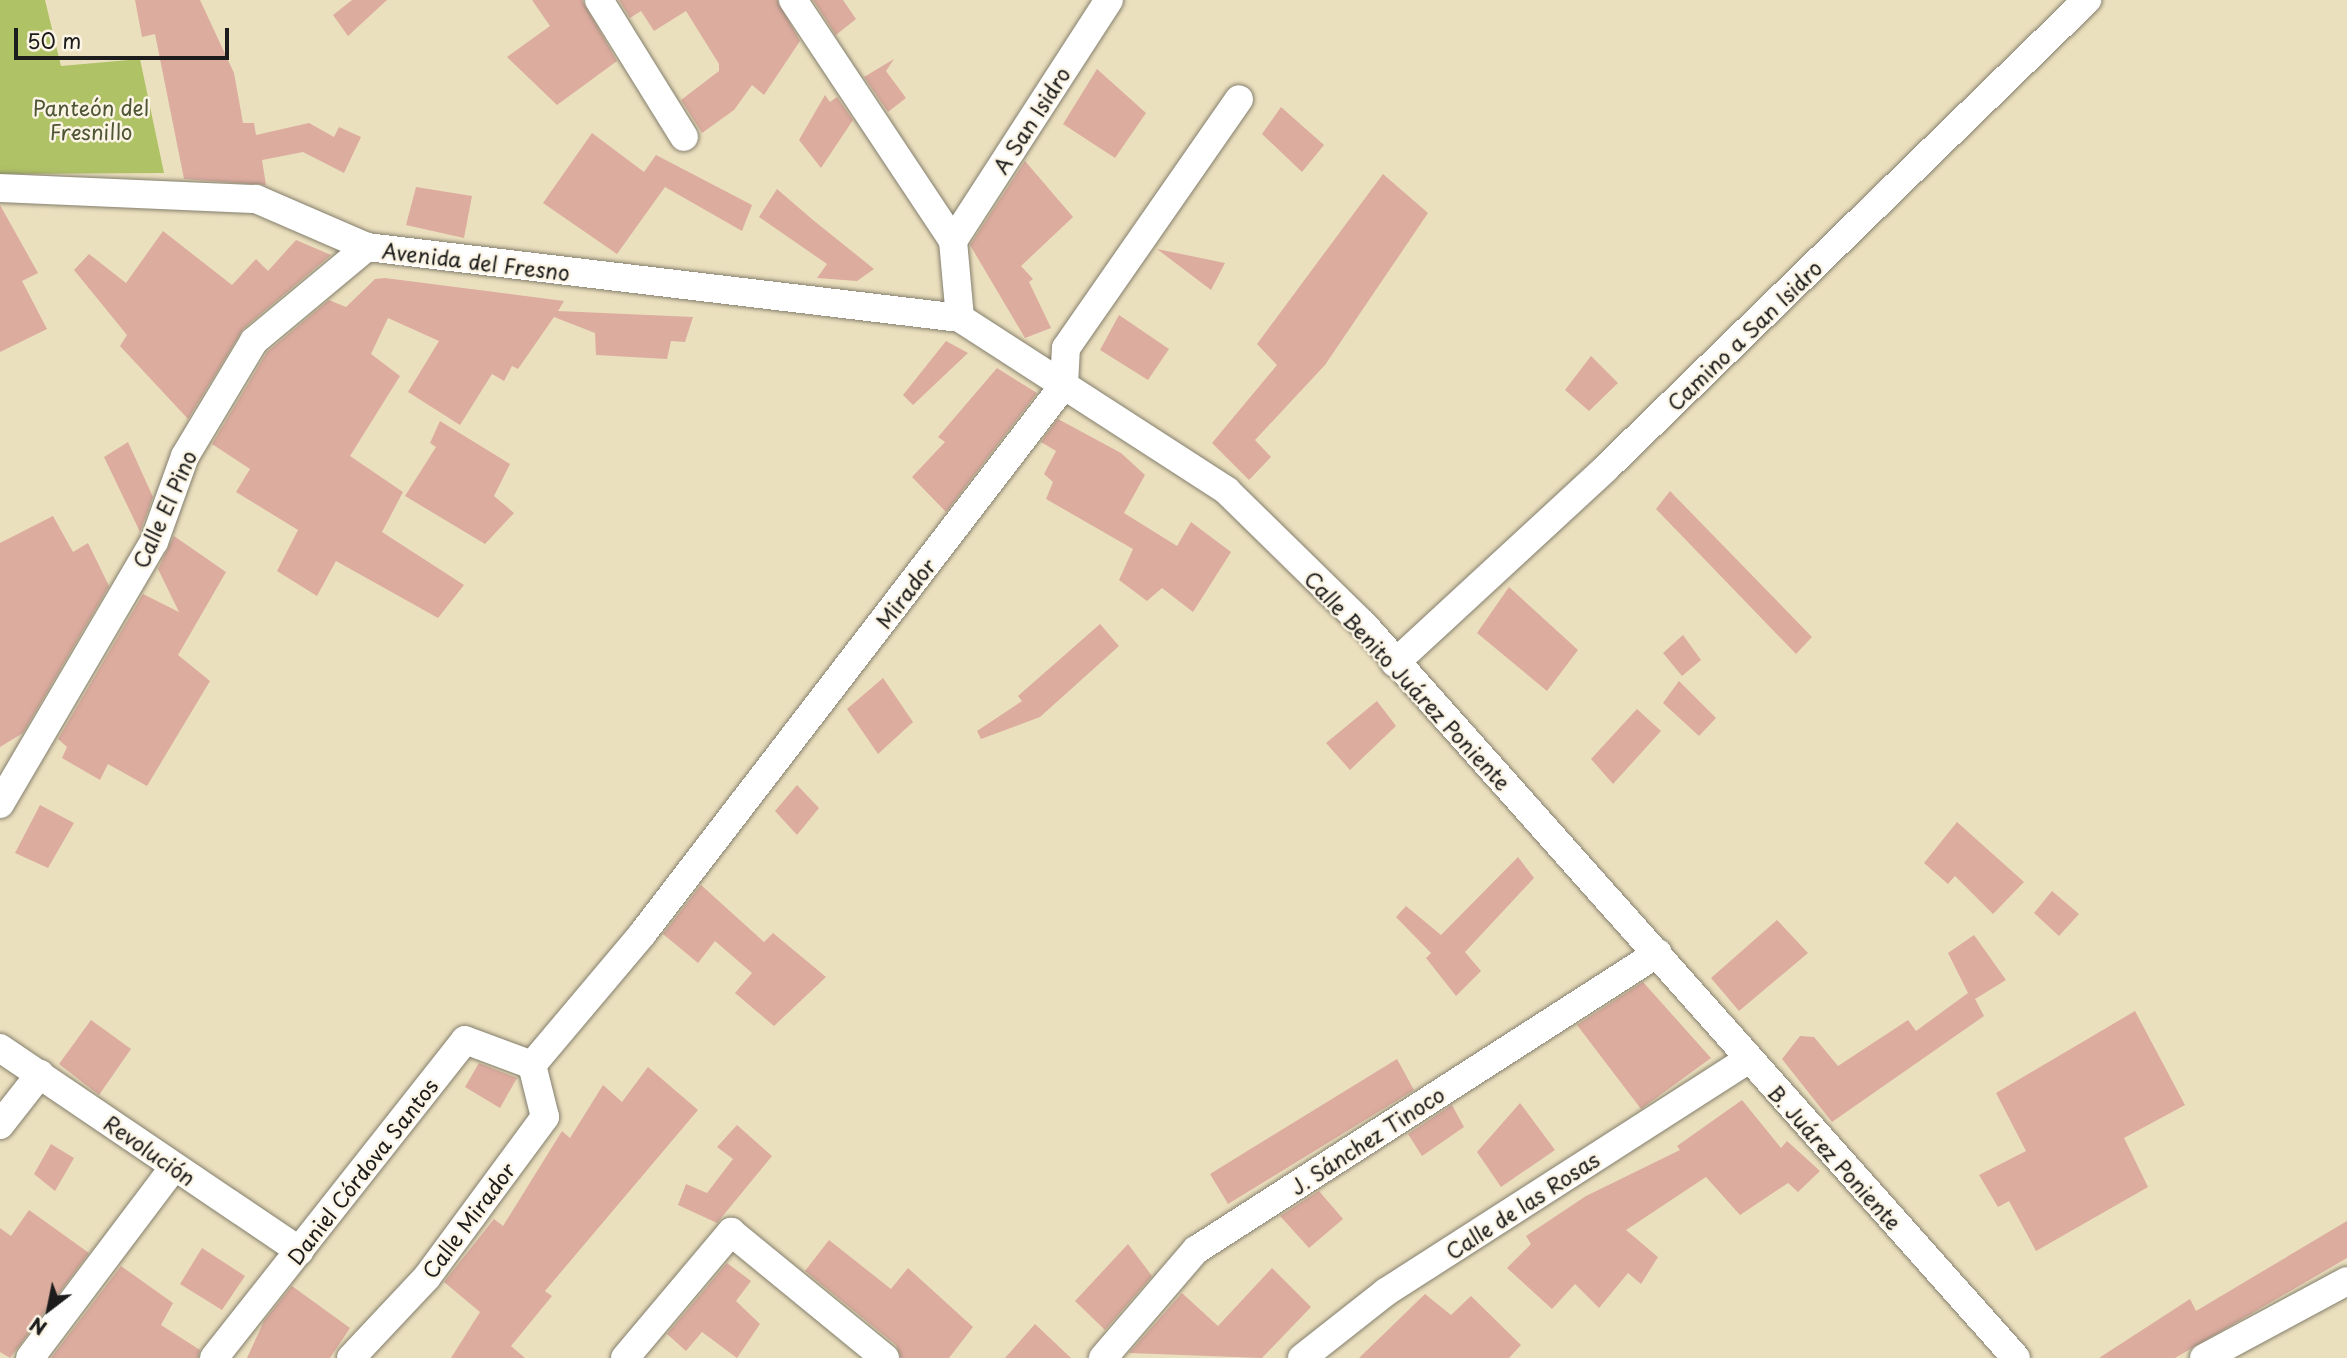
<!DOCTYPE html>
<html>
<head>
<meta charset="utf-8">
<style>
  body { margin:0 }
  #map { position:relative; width:2347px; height:1358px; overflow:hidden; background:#ebe0be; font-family:"Playpen Sans",sans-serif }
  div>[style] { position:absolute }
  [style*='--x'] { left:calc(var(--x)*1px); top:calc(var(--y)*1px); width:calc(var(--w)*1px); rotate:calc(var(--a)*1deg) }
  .green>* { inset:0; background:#afc266 }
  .building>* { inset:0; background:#dcac9f }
  .roads { filter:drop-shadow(0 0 2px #847e6d) drop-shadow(0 0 2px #847e6d) }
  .minor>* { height:28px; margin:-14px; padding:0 14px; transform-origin:14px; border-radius:14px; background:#fff }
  span { translate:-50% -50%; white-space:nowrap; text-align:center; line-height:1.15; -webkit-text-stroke:5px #fcf5e5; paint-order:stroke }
  .park-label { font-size:21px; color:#4f5636 }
  .street-label { font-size:21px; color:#1c1c1c }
  .north { position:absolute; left:14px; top:1274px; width:70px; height:70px; -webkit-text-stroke:5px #fcf5e5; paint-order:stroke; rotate:212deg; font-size:19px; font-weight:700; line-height:28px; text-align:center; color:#1c1c1c }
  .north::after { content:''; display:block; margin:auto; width:24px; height:32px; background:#1c1c1c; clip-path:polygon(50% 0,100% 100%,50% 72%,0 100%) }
  .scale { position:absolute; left:14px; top:28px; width:215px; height:32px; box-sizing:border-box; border:4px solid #1c1c1c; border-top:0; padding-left:9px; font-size:21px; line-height:24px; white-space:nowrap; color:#1c1c1c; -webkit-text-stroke:5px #fcf5e5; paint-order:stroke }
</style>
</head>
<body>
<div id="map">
  <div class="green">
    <i style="clip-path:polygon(0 0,45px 0,61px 66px,140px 59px,164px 173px,0 174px)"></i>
  </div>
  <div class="building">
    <i style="clip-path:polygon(135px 0,200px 0,234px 73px,243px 123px,254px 123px,256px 135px,309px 123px,334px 137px,339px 127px,361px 137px,344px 173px,303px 152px,262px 160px,266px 185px,184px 179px,155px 34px,142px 37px)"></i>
    <i style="clip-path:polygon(352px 0,387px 0,348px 36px,333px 15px)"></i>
    <i style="clip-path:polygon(532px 0,582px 0,617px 61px,557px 105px,507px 57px,550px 26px)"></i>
    <i style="clip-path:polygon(619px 0,777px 0,800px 41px,764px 95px,752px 85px,734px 110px,702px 133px,681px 100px,719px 71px,719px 64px,686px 11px,654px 31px,641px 11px,630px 18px)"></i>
    <i style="clip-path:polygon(813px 0,843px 0,856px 19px,836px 35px)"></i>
    <i style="clip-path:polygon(894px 59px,886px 71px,906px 98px,888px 112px,864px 77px)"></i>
    <i style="clip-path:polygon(1097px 69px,1146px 113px,1115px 158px,1063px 124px)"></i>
    <i style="clip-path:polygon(825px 95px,830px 102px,837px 97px,853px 120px,821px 168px,799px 140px)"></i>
    <i style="clip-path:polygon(1281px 107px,1324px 145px,1302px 172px,1262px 134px)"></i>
    <i style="clip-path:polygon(592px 133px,644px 172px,656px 155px,752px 205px,742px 231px,665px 187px,617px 254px,543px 203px)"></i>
    <i style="clip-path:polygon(1025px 161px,1073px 217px,1021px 266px,1033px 279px,1029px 282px,1051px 328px,1025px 338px,970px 245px)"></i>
    <i style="clip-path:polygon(1383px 174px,1428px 213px,1325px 365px,1255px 440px,1271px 457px,1249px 480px,1212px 443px,1277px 365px,1257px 344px)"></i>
    <i style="clip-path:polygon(416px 187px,472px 196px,464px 238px,406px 225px)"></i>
    <i style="clip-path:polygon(777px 189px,813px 220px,874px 269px,857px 281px,817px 278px,827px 264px,759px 217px)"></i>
    <i style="clip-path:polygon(0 205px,38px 273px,22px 281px,47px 329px,0 352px)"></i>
    <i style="clip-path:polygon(163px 231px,232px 285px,256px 259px,268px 271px,296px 240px,331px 255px,243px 329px,188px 419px,120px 346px,127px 335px,74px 270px,89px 254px,126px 283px)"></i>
    <i style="clip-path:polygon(1157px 249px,1225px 263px,1211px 290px)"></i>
    <i style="clip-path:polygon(385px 278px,564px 301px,558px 311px,693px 317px,685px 342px,671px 341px,667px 359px,596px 355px,595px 333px,554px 317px,518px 369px,512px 366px,504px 381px,492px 374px,460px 425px,408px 392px,439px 341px,388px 318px,371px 354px,400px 376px,350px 456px,403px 492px,382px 532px,464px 585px,438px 618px,336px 561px,317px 596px,277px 571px,298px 530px,236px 492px,250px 469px,212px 444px,267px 352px,329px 300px,346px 307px,375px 279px)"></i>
    <i style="clip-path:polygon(1119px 315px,1169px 349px,1148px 380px,1100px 350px)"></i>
    <i style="clip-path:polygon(946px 341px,968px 353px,913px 405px,903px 395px)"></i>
    <i style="clip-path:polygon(1591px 356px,1618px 383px,1589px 411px,1565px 390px)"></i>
    <i style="clip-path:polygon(997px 368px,1037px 393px,946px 512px,912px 477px,945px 442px,938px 437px)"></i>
    <i style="clip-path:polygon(1058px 419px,1121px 453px,1145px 475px,1124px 513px,1177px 546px,1191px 522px,1231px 552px,1193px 612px,1162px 588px,1147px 601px,1119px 580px,1133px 549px,1046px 499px,1053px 482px,1044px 474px,1056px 451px,1041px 442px)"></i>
    <i style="clip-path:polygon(440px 421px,510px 464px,494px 496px,514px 513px,485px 544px,405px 496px,436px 447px,430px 443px)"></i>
    <i style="clip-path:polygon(128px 442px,153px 497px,140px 532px,104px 457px)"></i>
    <i style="clip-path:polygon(1670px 491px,1812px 637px,1796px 654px,1656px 509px)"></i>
    <i style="clip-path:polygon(53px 516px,73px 552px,88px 543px,109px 586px,23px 733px,0 747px,0 543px)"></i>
    <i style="clip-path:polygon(174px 536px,226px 572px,178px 655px,210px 681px,147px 786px,108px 764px,100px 780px,62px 758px,67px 747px,58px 739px,143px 594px,179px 612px,158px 569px)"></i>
    <i style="clip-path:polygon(1509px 587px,1578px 650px,1547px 691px,1477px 633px)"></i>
    <i style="clip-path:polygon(1100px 624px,1119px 646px,1040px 717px,981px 739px,977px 731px,1022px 701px,1018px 696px)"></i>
    <i style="clip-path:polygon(1683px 635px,1701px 660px,1682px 676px,1663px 653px)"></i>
    <i style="clip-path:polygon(883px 678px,913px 722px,878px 754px,847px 709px)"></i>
    <i style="clip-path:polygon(1679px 681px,1716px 718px,1699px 736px,1663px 703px)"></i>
    <i style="clip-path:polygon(1377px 701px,1396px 726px,1350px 770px,1326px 743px)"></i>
    <i style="clip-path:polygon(1637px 709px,1661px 731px,1613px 784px,1591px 759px)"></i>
    <i style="clip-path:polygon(797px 785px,819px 808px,797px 835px,775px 811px)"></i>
    <i style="clip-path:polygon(40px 805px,74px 823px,48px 868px,15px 853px)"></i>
    <i style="clip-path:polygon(1957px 822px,2024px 882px,1993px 914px,1955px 876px,1948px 884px,1924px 863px)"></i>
    <i style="clip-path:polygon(1518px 857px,1534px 878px,1465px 952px,1481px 971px,1456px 996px,1426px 958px,1431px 953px,1396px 917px,1406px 906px,1441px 935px)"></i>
    <i style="clip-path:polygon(701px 885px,764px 942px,773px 933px,826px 977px,774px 1026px,735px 993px,752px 973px,715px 941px,698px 963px,663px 934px)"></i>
    <i style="clip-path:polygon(2052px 891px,2079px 914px,2059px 936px,2034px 913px)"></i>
    <i style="clip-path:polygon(1777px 920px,1808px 953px,1739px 1011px,1711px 978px)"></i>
    <i style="clip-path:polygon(1974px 935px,2006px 980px,1975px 999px,1984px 1016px,1832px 1122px,1782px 1059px,1800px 1036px,1814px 1037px,1838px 1066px,1908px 1020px,1916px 1031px,1968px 993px,1948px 953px)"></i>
    <i style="clip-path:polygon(1643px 982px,1711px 1058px,1641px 1109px,1577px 1025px)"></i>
    <i style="clip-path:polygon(2135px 1011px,2185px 1105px,2124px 1138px,2148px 1187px,2036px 1251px,2009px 1201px,1998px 1207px,1979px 1175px,2026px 1151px,1996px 1093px)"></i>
    <i style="clip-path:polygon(91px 1020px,131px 1049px,99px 1095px,59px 1064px)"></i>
    <i style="clip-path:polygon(1397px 1059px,1414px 1090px,1228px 1204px,1210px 1174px)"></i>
    <i style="clip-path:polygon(479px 1063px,517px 1078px,500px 1108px,465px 1087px)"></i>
    <i style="clip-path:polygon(648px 1067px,698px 1110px,545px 1291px,552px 1296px,511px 1346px,525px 1358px,451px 1358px,480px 1312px,444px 1282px,494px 1219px,503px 1226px,562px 1131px,570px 1138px,603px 1085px,622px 1102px)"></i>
    <i style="clip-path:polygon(1742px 1100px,1781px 1148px,1787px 1141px,1820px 1171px,1798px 1192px,1788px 1183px,1740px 1215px,1706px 1177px,1626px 1230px,1658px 1257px,1641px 1284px,1628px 1273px,1599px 1308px,1575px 1284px,1552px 1309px,1507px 1268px,1531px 1244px,1526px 1236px,1586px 1196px,1680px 1150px,1677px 1146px)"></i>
    <i style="clip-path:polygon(1520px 1103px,1555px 1150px,1501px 1187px,1477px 1152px)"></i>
    <i style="clip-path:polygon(1452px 1105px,1464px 1127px,1422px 1156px,1408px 1134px)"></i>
    <i style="clip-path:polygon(737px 1125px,772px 1156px,717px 1223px,678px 1205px,686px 1184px,707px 1193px,733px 1159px,717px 1147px)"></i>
    <i style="clip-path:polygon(51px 1144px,74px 1158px,55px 1191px,34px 1174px)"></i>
    <i style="clip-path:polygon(1319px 1191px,1343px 1219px,1309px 1248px,1280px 1216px)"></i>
    <i style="clip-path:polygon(29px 1210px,89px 1253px,10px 1358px,0 1352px,0 1228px,11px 1236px)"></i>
    <i style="clip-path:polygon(2347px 1221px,2347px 1258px,2175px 1358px,2099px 1358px,2190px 1299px,2196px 1311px)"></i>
    <i style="clip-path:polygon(829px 1240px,891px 1289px,908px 1268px,973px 1327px,949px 1358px,901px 1358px,896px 1345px,805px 1271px)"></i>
    <i style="clip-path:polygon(1128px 1244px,1152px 1276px,1105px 1330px,1075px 1301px)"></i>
    <i style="clip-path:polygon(202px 1248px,245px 1276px,222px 1310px,180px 1284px)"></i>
    <i style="clip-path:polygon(727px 1263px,751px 1281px,736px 1301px,760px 1324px,737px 1358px,702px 1332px,686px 1351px,667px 1334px)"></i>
    <i style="clip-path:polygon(121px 1266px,173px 1303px,161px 1325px,200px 1350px,198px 1358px,51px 1358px)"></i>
    <i style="clip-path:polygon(1272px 1268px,1311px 1307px,1262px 1358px,1129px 1353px,1182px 1293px,1218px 1326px)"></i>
    <i style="clip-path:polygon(292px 1286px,350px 1328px,330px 1358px,247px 1358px,264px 1321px)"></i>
    <i style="clip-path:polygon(1425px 1294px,1451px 1315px,1471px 1296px,1521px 1345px,1509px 1358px,1359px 1358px)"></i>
    <i style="clip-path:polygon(1035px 1324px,1071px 1358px,1005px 1358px)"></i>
  </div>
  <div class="roads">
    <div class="minor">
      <i style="--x:599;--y:0;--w:161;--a:58.2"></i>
      <i style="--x:793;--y:0;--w:289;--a:56.4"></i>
      <i style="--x:953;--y:241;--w:77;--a:84.8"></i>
      <i style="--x:0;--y:188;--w:256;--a:2.5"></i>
      <i style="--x:256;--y:199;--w:121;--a:23.4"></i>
      <i style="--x:367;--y:247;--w:597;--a:6.83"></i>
      <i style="--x:960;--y:318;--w:318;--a:32.9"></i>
      <i style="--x:1227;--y:491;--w:190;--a:44.4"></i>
      <i style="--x:1363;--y:624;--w:982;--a:48.34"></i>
      <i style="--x:953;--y:241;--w:287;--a:-57.1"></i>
      <i style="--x:1395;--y:663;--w:286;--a:-42.7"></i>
      <i style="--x:1605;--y:469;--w:673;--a:-44.22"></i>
      <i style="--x:0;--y:804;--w:304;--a:-59.6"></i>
      <i style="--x:154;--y:542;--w:91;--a:-70.2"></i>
      <i style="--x:185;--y:456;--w:134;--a:-59"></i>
      <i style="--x:254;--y:341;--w:147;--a:-39.8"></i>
      <i style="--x:0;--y:1048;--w:362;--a:34.1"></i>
      <i style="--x:532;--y:1065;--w:172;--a:-49.9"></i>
      <i style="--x:643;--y:933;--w:691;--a:-52.47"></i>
      <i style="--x:1064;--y:385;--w:37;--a:-87"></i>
      <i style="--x:1066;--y:348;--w:303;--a:-55.2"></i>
      <i style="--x:0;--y:1125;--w:65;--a:-51.9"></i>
      <i style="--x:30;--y:1358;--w:239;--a:-53"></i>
      <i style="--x:214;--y:1358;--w:405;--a:-51.7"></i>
      <i style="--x:465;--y:1040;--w:72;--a:20.5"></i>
      <i style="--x:351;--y:1358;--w:111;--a:-46.8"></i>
      <i style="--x:427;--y:1277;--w:199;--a:-53.6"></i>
      <i style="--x:545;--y:1117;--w:54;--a:-104"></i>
      <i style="--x:625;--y:1358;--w:165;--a:-49.9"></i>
      <i style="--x:731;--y:1232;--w:199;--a:39.3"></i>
      <i style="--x:1103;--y:1358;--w:143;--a:-49.3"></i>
      <i style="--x:1196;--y:1250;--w:549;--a:-32.74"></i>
      <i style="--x:1302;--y:1358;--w:107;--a:-38.2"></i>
      <i style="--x:1386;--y:1292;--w:430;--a:-32.7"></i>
      <i style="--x:2204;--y:1358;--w:162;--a:-28.3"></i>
    </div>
  </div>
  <div class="park-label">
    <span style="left:91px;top:119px">Panteón del<br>Fresnillo</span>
  </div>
  <div class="street-label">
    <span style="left:1031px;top:120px;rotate:-57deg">A San Isidro</span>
    <span style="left:476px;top:261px;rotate:7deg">Avenida del Fresno</span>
    <span style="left:1744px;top:335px;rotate:-44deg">Camino a San Isidro</span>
    <span style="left:164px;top:509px;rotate:-66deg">Calle El Pino</span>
    <span style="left:905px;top:593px;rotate:-52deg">Mirador</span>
    <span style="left:1408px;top:680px;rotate:47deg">Calle Benito Juárez Poniente</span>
    <span style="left:1367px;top:1140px;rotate:-33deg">J. Sánchez Tinoco</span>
    <span style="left:150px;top:1150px;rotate:35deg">Revolución</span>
    <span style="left:1835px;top:1157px;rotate:48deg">B. Juárez Poniente</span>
    <span style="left:362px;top:1171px;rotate:-52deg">Daniel Córdova Santos</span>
    <span style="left:1522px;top:1205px;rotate:-33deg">Calle de las Rosas</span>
    <span style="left:468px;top:1220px;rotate:-53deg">Calle Mirador</span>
  </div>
  <div class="north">N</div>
  <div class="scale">50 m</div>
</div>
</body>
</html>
